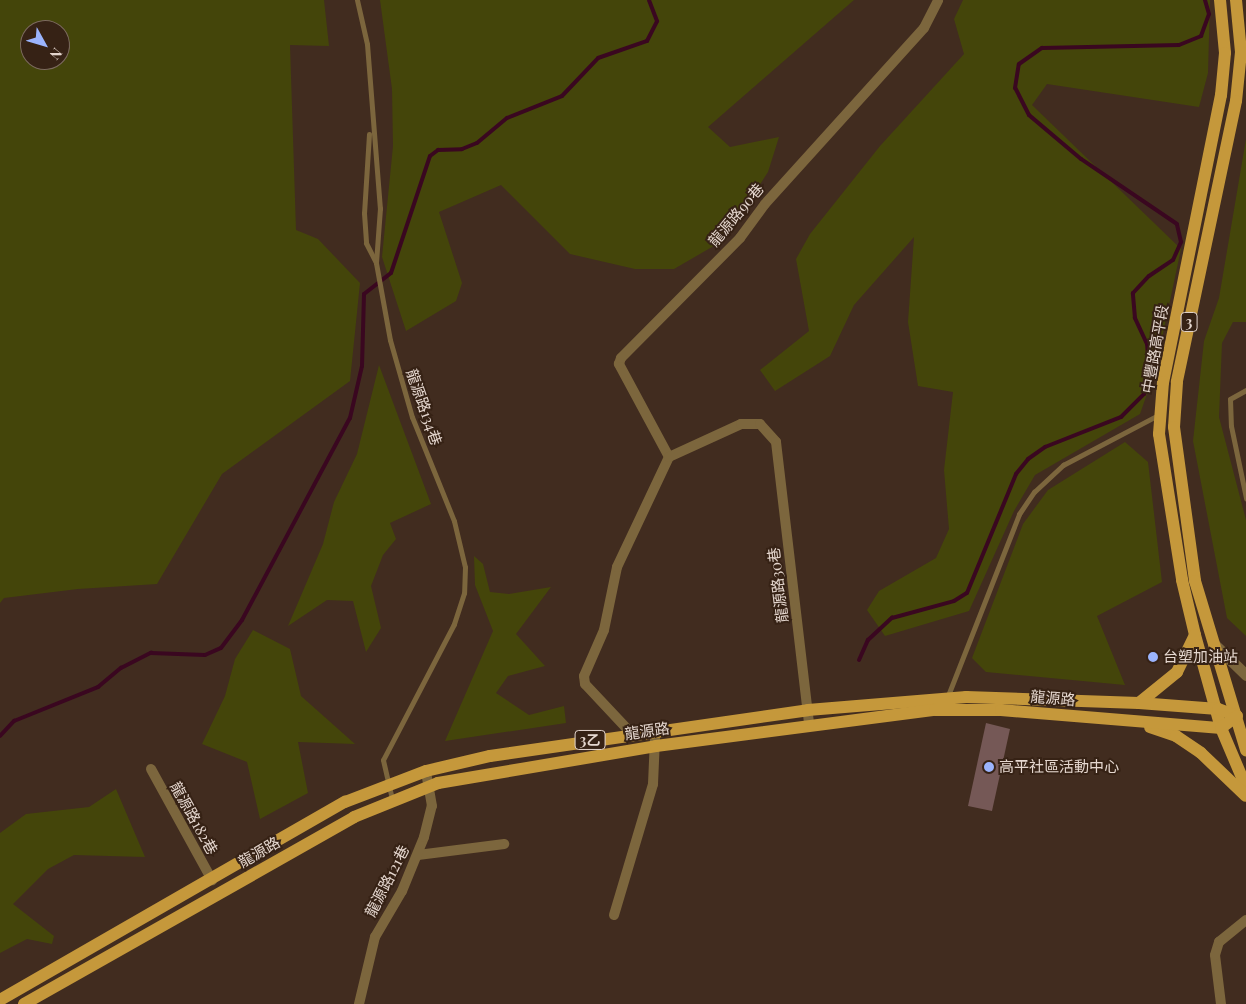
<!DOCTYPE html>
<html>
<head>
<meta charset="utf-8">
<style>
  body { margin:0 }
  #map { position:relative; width:1246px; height:1004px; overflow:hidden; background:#412c1f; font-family:"Playfair Display","Noto Sans TC",serif }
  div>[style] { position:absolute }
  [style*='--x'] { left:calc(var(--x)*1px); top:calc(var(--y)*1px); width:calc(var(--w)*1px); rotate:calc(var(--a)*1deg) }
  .green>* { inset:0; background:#44450a }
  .stream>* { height:4px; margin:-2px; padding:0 2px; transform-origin:2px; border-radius:2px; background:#3a0720 }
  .building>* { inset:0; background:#755856 }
  .service>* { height:5px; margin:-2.5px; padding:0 2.5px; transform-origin:2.5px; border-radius:2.5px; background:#7c663d }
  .minor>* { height:10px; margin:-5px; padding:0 5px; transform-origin:5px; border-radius:5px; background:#7c663d }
  .tertiary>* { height:11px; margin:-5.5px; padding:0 5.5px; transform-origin:5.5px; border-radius:5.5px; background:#7c663d }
  .primary>* { height:12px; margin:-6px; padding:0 6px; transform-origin:6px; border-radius:6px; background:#c5983b }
  .dots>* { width:14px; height:14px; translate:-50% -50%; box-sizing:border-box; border:2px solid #362215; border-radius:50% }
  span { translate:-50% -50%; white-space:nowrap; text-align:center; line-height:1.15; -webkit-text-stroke:4px #362215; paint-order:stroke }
  .shield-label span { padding:1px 4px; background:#362215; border:1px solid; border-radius:4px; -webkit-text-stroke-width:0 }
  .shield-label { font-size:14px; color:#e5d7cf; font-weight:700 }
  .street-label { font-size:15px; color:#e5d7cf }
  .poi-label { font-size:15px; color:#e5d7cf }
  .left { translate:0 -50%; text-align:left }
  .north { position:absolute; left:20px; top:20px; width:50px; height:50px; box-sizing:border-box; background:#362215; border:1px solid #7c6a5f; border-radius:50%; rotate:129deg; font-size:14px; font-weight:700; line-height:20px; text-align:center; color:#e5d7cf }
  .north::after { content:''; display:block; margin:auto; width:18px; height:22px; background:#9bb4fd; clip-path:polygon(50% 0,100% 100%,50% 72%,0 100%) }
</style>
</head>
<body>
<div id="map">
  <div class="green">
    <i style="clip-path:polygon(evenodd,0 0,324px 0,329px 46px,290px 45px,296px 230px,318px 239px,360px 283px,350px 381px,222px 474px,157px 584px,78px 589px,4px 598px,0 603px,0 0,30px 30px,60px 30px,60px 60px,30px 60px,30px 30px)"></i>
    <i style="clip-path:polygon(380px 0,854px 0,708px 127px,730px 147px,779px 137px,768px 172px,724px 240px,674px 269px,635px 269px,570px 254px,501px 185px,439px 212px,462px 283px,456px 301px,406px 331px,382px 257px,393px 146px,392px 89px)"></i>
    <i style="clip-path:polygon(963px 0,1210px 0,1208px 73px,1199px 107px,1047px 84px,1032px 105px,1181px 249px,1155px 371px,1140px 414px,1035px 475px,1014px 511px,969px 611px,885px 636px,867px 610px,879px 591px,936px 558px,949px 529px,944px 470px,953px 392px,918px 386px,908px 322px,914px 237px,854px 305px,830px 356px,775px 391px,760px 370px,809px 331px,796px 259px,810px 234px,880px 146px,964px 54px,954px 19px)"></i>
    <i style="clip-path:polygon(1246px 139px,1246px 322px,1233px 322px,1222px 343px,1219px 417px,1246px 520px,1246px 636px,1227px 618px,1193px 441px,1204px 341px,1219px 298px)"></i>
    <i style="clip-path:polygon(379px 365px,431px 504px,390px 523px,396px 539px,383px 555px,371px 586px,381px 628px,366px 652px,353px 601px,327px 600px,288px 626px,323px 544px,334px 502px,357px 454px)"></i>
    <i style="clip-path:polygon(1125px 442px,1148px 462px,1162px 582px,1097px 616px,1125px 685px,986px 672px,972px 658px,1023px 524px,1048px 490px)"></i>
    <i style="clip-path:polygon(474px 556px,483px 564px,490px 592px,509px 594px,551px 587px,516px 634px,545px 666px,508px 676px,496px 693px,529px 715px,564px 706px,566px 723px,445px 741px,493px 631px,475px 585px)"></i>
    <i style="clip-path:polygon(253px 630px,290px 649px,301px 696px,355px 744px,298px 742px,308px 793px,260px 819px,247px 762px,202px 744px,225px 696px,235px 659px)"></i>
    <i style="clip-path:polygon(116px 789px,145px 857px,74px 855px,48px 869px,13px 904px,54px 936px,52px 944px,27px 939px,0 953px,0 833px,26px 814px,89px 807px)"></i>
  </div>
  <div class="stream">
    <i style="--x:859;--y:660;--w:22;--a:-66"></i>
    <i style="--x:868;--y:640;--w:33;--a:-43"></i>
    <i style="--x:892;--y:618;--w:64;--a:-15.3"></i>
    <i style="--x:954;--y:601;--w:15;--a:-32"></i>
    <i style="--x:967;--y:593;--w:129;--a:-67.6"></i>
    <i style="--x:1016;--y:474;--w:19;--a:-51"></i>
    <i style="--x:1028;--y:459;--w:21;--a:-35"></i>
    <i style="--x:1045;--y:447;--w:82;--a:-21.5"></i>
    <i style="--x:1121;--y:417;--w:33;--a:-45"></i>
    <i style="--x:1144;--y:394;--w:24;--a:-78"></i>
    <i style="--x:1149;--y:371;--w:27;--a:-94"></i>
    <i style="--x:1147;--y:344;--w:29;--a:-115"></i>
    <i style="--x:1135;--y:318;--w:25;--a:-95"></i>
    <i style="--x:1133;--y:293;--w:23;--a:-47"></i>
    <i style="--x:1149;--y:276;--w:29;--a:-34"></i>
    <i style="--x:1173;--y:260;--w:20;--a:-66"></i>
    <i style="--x:1181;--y:242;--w:18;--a:-103"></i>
    <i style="--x:1177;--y:224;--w:116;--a:-145.9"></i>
    <i style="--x:1081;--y:159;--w:68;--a:-139.8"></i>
    <i style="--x:1029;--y:115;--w:30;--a:-117"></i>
    <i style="--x:1015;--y:88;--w:24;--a:-81"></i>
    <i style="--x:1019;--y:64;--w:28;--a:-35"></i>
    <i style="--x:1042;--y:48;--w:137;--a:-1.3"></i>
    <i style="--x:1179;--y:45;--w:24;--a:-22"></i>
    <i style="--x:1201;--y:36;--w:23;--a:-70"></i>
    <i style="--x:1209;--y:14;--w:15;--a:-106"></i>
    <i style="--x:0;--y:736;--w:21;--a:-47"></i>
    <i style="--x:14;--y:721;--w:91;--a:-22"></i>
    <i style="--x:98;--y:687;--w:30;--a:-40"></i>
    <i style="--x:121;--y:668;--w:34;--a:-27"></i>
    <i style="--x:151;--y:653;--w:54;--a:2.1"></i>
    <i style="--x:205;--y:655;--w:17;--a:-24"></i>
    <i style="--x:221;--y:648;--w:35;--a:-53"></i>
    <i style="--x:242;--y:620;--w:229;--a:-61.9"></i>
    <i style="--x:350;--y:418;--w:53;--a:-77"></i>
    <i style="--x:362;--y:366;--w:72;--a:-88.4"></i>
    <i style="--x:364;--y:294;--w:34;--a:-38"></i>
    <i style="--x:391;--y:273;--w:123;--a:-71.6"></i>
    <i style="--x:430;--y:156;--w:10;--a:-37"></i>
    <i style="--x:438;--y:150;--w:24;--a:-2"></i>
    <i style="--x:462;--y:149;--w:16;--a:-22"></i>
    <i style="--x:477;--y:143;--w:39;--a:-40"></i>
    <i style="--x:507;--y:118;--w:59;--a:-21.8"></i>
    <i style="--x:562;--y:96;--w:52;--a:-46.5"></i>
    <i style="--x:598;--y:58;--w:52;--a:-19.1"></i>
    <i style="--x:647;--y:41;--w:22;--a:-63"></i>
    <i style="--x:657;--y:21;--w:22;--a:-111"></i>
  </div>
  <div class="building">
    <i style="clip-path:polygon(986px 723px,1010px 729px,992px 811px,968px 806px)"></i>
  </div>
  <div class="service">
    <i style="--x:357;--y:0;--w:45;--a:77.2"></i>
    <i style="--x:367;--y:44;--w:165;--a:85.5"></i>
    <i style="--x:380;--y:208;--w:55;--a:94.2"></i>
    <i style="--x:376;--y:263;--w:78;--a:79.7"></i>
    <i style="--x:390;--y:340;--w:80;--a:74.1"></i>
    <i style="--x:412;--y:417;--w:112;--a:68"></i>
    <i style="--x:454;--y:521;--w:47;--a:76.6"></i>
    <i style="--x:465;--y:567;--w:26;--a:92"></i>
    <i style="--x:464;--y:593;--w:33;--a:108"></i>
    <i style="--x:454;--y:624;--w:153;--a:117.6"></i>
    <i style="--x:383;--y:760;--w:40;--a:77"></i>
    <i style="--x:369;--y:134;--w:79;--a:93.6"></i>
    <i style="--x:364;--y:213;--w:30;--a:86"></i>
    <i style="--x:366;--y:243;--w:22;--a:63"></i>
    <i style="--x:1246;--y:390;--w:18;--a:151"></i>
    <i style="--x:1230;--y:399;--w:27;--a:88"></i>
    <i style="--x:1231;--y:426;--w:74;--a:78.2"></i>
    <i style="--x:947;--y:698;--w:198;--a:-68.6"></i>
    <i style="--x:1019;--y:514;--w:27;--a:-56"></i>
    <i style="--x:1034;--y:492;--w:40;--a:-43"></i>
    <i style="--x:1063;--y:465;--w:110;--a:-27.7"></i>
  </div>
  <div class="minor">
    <i style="--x:669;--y:457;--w:106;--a:-118.3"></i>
    <i style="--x:619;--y:364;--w:6;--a:-72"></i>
    <i style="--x:621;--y:358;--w:169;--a:-45.2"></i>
    <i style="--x:740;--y:238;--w:42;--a:-53.7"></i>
    <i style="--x:765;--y:204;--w:237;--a:-47.9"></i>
    <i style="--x:924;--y:28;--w:31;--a:-63"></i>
    <i style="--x:631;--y:733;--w:67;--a:-133.2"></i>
    <i style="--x:585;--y:684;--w:8;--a:-97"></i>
    <i style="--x:584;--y:676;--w:50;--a:-66.5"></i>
    <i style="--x:604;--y:630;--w:64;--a:-78.3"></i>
    <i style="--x:617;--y:567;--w:122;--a:-64.7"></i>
    <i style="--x:669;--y:457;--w:79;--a:-24.6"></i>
    <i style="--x:741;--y:424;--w:19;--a:0"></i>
    <i style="--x:760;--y:424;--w:24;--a:48"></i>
    <i style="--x:776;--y:442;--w:285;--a:83.3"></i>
    <i style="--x:151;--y:769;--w:127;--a:61.2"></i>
    <i style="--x:418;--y:855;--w:87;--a:-7.3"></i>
    <i style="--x:614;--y:915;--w:137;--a:-73.4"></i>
    <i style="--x:653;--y:784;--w:46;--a:-87.5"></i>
    <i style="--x:359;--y:1004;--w:69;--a:-76.6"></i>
    <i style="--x:375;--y:937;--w:53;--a:-59.6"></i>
    <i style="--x:402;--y:891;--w:58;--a:-67.8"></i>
    <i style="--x:424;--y:837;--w:32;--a:-76"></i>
    <i style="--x:432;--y:806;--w:36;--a:-100"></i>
    <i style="--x:1221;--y:1004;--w:49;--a:-97"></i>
    <i style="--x:1215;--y:955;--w:14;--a:-73"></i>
    <i style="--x:1219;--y:942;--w:35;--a:-39"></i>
  </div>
  <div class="tertiary">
    <i style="--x:1213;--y:643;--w:46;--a:44.1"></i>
  </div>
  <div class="primary">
    <i style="--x:1220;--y:0;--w:53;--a:84.6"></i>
    <i style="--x:1225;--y:53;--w:42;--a:95.4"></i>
    <i style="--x:1221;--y:95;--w:293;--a:101.4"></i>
    <i style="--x:1163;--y:382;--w:52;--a:94.4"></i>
    <i style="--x:1159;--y:434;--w:148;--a:81"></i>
    <i style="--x:1182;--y:580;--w:57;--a:76.7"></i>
    <i style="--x:1195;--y:635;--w:97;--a:74.4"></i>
    <i style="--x:1221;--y:728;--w:64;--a:67"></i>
    <i style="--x:1236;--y:0;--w:52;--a:84.5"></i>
    <i style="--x:1241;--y:52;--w:49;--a:95.8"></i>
    <i style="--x:1236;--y:101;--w:287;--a:101.9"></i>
    <i style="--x:1177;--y:382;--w:45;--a:93.8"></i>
    <i style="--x:1174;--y:427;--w:155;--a:82.2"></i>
    <i style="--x:1195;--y:581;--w:177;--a:73.2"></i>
    <i style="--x:1139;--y:703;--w:49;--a:-39.2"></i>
    <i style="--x:1177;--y:672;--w:41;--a:-64.1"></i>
    <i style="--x:1150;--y:727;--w:28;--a:19"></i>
    <i style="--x:1176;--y:736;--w:30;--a:34"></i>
    <i style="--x:1201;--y:753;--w:62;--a:43.7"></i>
    <i style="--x:0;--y:1000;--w:398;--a:-29.9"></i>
    <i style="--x:345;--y:802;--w:87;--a:-20.9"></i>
    <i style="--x:426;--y:771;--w:66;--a:-13.2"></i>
    <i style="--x:490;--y:756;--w:321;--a:-8.2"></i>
    <i style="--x:808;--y:710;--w:159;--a:-4.7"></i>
    <i style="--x:966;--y:697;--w:173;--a:2"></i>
    <i style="--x:1139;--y:703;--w:79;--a:4.3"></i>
    <i style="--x:1218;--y:709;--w:20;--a:20"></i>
    <i style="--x:24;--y:1004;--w:379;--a:-29.5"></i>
    <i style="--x:354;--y:817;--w:91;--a:-22"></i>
    <i style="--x:438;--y:783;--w:221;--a:-9.6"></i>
    <i style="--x:656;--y:746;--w:281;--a:-7.4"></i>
    <i style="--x:935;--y:710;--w:66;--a:0"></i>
    <i style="--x:1001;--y:710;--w:221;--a:4.7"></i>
    <i style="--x:1221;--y:728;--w:20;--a:-37"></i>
  </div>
  <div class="dots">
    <i style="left:1153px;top:657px;background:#9bb4fd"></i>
    <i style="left:989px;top:767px;background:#9bb4fd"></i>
  </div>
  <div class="shield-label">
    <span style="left:1189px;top:322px">3</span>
    <span style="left:590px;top:740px">3乙</span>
  </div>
  <div class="street-label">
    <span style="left:736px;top:215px;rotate:-50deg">龍源路90巷</span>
    <span style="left:1155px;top:349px;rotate:-80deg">中豐路高平段</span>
    <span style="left:424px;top:407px;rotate:71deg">龍源路134巷</span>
    <span style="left:778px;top:585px;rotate:-97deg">龍源路30巷</span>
    <span style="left:1053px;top:698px;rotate:5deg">龍源路</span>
    <span style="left:647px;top:731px;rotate:-8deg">龍源路</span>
    <span style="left:194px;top:818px;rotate:61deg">龍源路182巷</span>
    <span style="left:259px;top:852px;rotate:-30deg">龍源路</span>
    <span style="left:387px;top:881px;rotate:-63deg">龍源路121巷</span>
  </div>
  <div class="poi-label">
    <span class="left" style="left:1163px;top:657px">台塑加油站</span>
    <span class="left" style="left:999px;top:767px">高平社區活動中心</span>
  </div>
  <div class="north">N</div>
</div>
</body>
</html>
